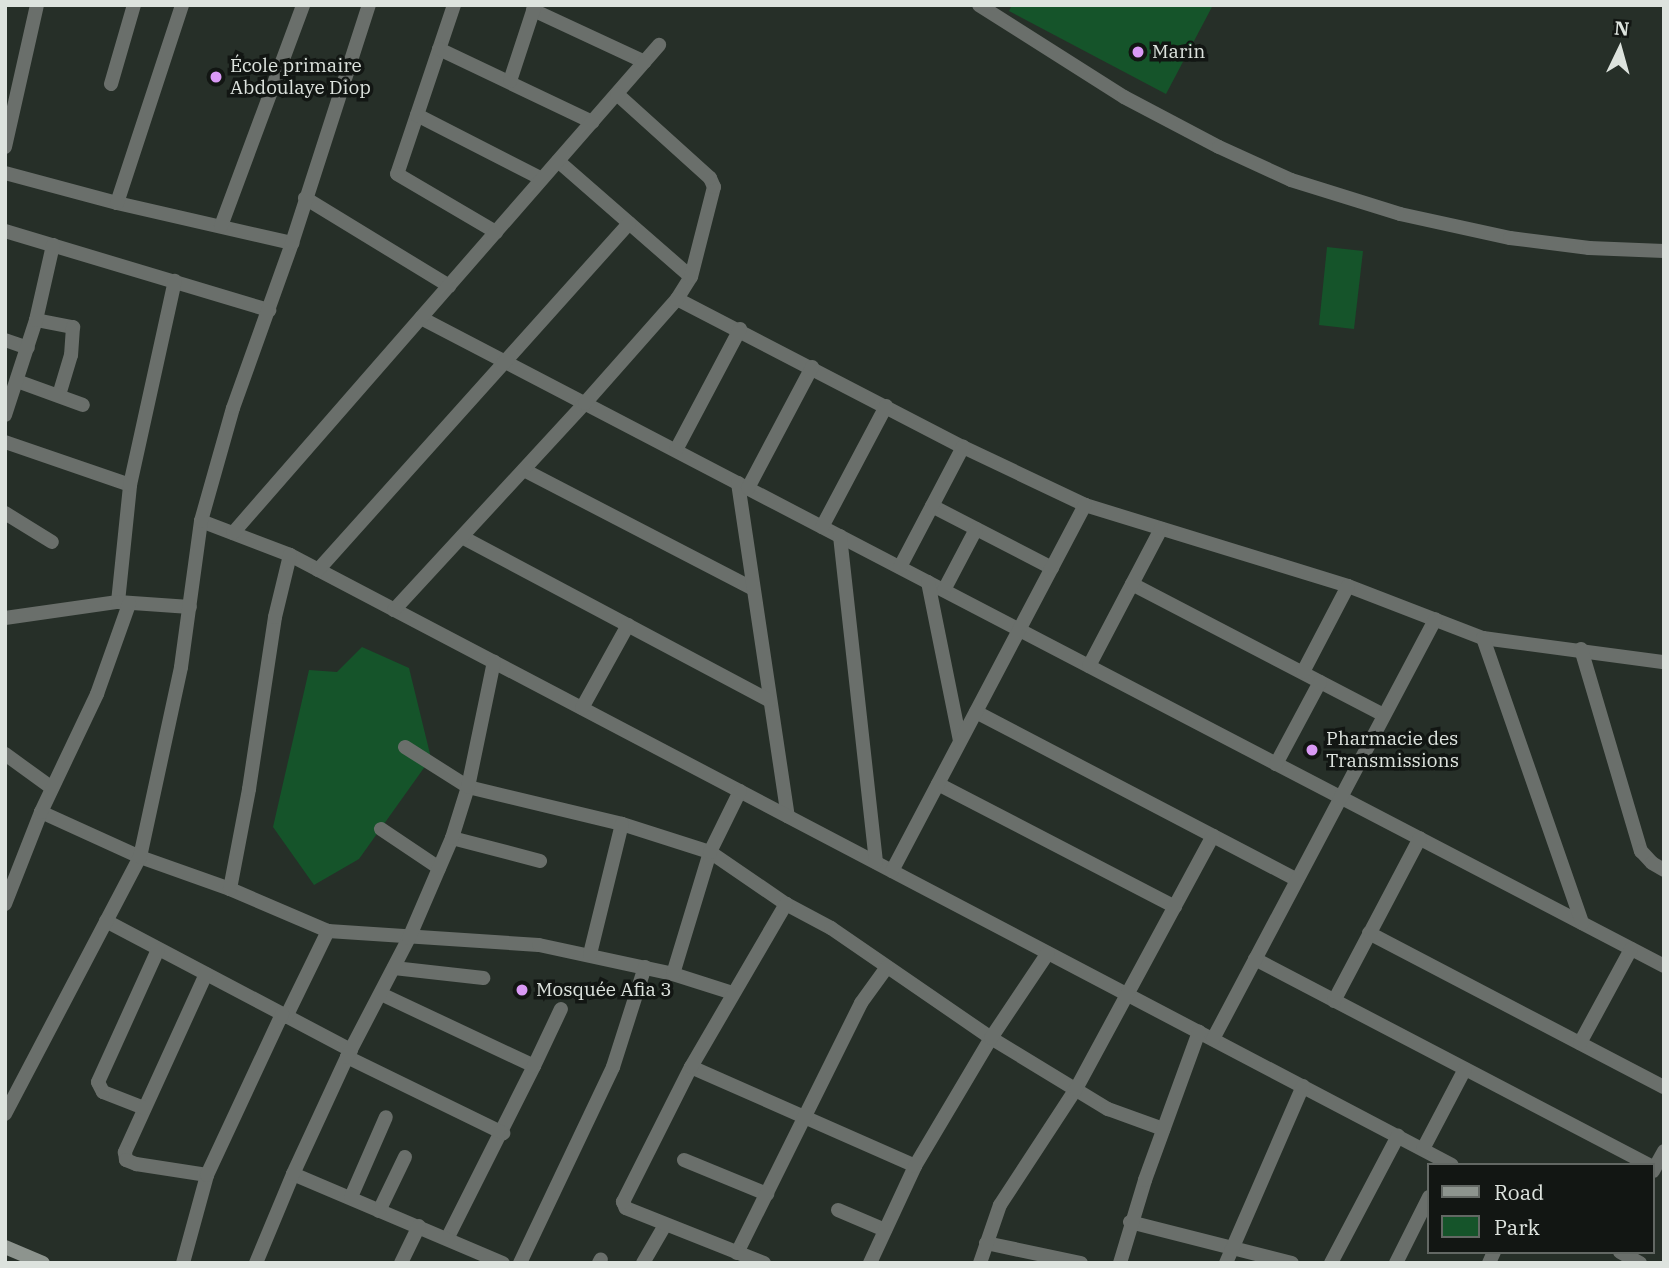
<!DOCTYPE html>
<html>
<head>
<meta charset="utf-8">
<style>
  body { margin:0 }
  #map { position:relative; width:1669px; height:1268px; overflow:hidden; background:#262f28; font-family:"IBM Plex Serif",serif }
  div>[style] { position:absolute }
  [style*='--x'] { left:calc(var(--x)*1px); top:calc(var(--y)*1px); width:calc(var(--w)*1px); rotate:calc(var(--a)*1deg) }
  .green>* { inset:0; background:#15542a }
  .street>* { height:14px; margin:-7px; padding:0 7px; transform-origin:7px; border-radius:7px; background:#6a6f6b }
  .secondary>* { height:14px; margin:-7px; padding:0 7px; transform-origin:7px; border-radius:7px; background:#8d948e }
  .dots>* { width:19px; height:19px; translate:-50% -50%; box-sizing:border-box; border:4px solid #121613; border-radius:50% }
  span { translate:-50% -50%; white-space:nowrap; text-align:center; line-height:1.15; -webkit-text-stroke:7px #121613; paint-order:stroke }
  .poi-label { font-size:19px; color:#dde3de }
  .left { translate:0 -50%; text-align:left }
  .frame { position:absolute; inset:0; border:7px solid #dde3de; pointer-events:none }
  .legend { position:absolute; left:1427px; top:1163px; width:228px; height:91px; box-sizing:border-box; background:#121613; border:2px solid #636864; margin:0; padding:9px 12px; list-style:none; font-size:21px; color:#dde3de }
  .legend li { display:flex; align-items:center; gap:14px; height:35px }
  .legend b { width:35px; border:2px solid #636864 }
  .north { position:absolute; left:1585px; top:14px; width:70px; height:70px; -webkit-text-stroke:5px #121613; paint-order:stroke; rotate:5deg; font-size:19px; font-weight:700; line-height:28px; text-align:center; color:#dde3de }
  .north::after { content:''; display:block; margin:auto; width:24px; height:32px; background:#dde3de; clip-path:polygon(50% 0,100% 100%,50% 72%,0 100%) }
</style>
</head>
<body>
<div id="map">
  <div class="green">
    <i style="clip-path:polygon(1012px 5px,1213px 5px,1166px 94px,1009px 11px)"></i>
    <i style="clip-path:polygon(1327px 247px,1363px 251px,1354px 329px,1319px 325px)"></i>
    <i style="clip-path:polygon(362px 647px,409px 668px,431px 758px,359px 859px,314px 885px,273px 827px,309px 670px,337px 672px)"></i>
  </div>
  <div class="street">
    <i style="--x:454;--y:5;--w:178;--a:108.6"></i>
    <i style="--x:397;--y:174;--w:115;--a:30.4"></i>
    <i style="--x:979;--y:5;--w:172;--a:32.4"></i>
    <i style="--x:1124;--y:97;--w:107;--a:27.8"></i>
    <i style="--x:1219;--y:147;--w:79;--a:24.6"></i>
    <i style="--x:1291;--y:180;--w:114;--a:17.3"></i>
    <i style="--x:1400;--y:214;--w:113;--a:12.3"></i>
    <i style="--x:1510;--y:238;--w:80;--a:7.2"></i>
    <i style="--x:1589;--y:248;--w:75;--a:2.3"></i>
    <i style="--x:533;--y:10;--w:123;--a:24.9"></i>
    <i style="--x:439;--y:49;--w:170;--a:25.5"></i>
    <i style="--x:510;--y:81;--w:80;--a:-71.8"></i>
    <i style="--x:111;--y:84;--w:82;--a:-73.8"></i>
    <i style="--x:417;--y:115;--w:140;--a:27.1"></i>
    <i style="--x:5;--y:147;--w:146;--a:-77.3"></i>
    <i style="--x:558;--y:161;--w:176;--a:41.1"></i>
    <i style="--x:5;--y:173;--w:116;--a:15"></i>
    <i style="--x:117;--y:203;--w:180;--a:12.9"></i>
    <i style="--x:305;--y:198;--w:169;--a:31.4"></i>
    <i style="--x:117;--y:203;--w:208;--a:-71.8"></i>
    <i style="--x:221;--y:226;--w:236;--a:-69.6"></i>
    <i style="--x:5;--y:231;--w:276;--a:16.7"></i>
    <i style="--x:677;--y:299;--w:322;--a:27.4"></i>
    <i style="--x:963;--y:447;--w:135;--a:25.4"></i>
    <i style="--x:1085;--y:505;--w:275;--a:17.1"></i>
    <i style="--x:1348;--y:586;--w:145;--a:21.1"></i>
    <i style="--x:1483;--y:638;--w:183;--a:7.6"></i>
    <i style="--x:421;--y:318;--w:1402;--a:27.53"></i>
    <i style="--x:36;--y:320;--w:38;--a:11"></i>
    <i style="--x:73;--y:327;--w:28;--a:94"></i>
    <i style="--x:71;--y:355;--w:42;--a:106.7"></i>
    <i style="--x:5;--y:340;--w:24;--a:19"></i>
    <i style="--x:17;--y:381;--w:70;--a:20"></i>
    <i style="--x:5;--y:415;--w:100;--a:-71.9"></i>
    <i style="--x:36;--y:320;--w:77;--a:-77.2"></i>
    <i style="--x:5;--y:442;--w:132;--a:19"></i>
    <i style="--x:676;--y:450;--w:137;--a:-62.1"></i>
    <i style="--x:524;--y:470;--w:257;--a:27.4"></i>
    <i style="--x:738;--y:483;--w:337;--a:81.5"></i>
    <i style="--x:748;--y:488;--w:137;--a:-62.1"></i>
    <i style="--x:932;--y:506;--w:135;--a:27.3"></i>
    <i style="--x:5;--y:513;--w:55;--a:31.7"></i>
    <i style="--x:201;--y:521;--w:95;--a:20.9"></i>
    <i style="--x:290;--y:555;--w:1312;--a:27.7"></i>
    <i style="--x:822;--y:527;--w:137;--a:-62.1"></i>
    <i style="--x:233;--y:533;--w:648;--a:-48.88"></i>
    <i style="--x:840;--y:536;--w:328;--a:83.7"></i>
    <i style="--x:462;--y:537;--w:348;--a:28"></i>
    <i style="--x:900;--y:567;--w:136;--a:-62.3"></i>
    <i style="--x:318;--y:570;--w:466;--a:-48.1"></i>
    <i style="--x:928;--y:582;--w:161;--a:78.6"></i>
    <i style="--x:1132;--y:584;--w:284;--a:27.5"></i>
    <i style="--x:944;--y:590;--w:69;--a:-62.3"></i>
    <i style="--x:118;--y:602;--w:118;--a:-84.1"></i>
    <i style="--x:130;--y:485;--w:209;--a:-77.6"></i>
    <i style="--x:394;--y:610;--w:282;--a:-47.3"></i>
    <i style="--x:585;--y:403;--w:139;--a:-48.5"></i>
    <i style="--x:677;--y:299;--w:26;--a:-58"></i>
    <i style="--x:691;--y:277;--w:93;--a:-75.7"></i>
    <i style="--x:714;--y:187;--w:10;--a:-114"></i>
    <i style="--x:710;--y:178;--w:125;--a:-137.9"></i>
    <i style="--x:5;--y:618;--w:114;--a:-8.1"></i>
    <i style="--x:118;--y:602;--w:72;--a:4"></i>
    <i style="--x:1483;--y:638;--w:302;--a:70.8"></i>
    <i style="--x:1581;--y:649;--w:211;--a:73.5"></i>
    <i style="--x:1641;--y:851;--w:16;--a:47"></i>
    <i style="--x:1652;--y:863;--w:14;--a:30"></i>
    <i style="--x:1089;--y:666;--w:155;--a:-62.3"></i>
    <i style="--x:1303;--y:672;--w:97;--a:-62.4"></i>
    <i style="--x:582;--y:708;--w:95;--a:-61"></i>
    <i style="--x:976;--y:712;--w:362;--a:27.6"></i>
    <i style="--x:405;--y:747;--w:75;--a:32.4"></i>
    <i style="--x:468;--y:787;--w:158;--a:13.5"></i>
    <i style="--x:622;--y:824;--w:92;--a:17.7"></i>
    <i style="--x:710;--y:852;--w:92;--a:34.4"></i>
    <i style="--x:786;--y:904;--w:51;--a:28.1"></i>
    <i style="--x:831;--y:928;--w:194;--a:34.5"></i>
    <i style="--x:991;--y:1038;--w:137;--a:31.3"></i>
    <i style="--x:1108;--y:1109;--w:59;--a:20"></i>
    <i style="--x:5;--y:754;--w:58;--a:35.9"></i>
    <i style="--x:1276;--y:764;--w:93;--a:-61.8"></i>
    <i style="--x:938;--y:784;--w:267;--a:27.4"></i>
    <i style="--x:41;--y:812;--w:109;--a:24.4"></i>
    <i style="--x:140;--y:857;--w:96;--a:19.6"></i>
    <i style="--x:230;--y:889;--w:107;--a:23.2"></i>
    <i style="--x:328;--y:931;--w:211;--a:3.8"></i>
    <i style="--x:539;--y:945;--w:137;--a:12.2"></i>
    <i style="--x:673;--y:974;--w:63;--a:17.6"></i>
    <i style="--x:381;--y:829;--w:70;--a:33.9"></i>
    <i style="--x:452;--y:838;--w:91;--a:14.6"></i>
    <i style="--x:892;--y:871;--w:414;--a:-62.2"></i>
    <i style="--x:230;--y:889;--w:102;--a:-79.2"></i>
    <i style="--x:249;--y:789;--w:174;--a:-81.4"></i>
    <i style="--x:275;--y:617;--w:64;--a:-76.4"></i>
    <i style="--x:5;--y:904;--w:99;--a:-68.6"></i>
    <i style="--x:41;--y:812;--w:131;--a:-64.6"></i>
    <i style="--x:97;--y:694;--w:96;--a:-70.4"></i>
    <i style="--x:106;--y:921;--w:277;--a:27.8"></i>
    <i style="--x:1369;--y:933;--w:333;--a:27.6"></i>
    <i style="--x:590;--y:954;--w:134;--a:-76.2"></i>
    <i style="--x:1255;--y:959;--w:445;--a:27.6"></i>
    <i style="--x:394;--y:968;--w:90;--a:6.4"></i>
    <i style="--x:206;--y:974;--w:196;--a:114.5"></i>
    <i style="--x:125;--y:1152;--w:8;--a:83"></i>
    <i style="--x:126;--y:1160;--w:11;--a:22"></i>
    <i style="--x:136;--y:1164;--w:72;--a:8.8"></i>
    <i style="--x:673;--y:974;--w:127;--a:-73.1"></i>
    <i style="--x:710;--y:852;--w:68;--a:-63.8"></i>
    <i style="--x:381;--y:994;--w:169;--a:25.2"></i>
    <i style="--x:534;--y:1066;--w:191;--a:116.7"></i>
    <i style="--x:1334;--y:1001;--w:184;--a:-62.2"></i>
    <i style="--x:286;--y:1017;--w:96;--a:-64"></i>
    <i style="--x:1213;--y:1039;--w:475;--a:-62.1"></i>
    <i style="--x:1580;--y:1043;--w:107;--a:-61.5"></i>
    <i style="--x:347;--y:1057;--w:174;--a:26"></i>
    <i style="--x:534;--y:1066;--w:63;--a:-64.7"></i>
    <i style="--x:691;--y:1067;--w:245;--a:23.8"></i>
    <i style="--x:144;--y:1108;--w:44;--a:-158.7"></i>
    <i style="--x:103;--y:1092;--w:11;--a:-117"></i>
    <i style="--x:98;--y:1082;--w:145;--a:-65.6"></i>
    <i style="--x:5;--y:1114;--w:290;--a:-62.3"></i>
    <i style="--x:140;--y:857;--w:194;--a:-77.8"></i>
    <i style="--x:181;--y:667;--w:147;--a:-82.2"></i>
    <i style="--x:201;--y:521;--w:117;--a:-74.2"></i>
    <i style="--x:233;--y:408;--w:175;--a:-70.3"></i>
    <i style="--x:292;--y:243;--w:250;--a:-72.1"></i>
    <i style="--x:1423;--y:1149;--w:90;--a:-62.3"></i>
    <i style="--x:684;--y:1160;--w:90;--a:22.3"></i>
    <i style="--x:1653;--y:1171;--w:23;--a:-61"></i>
    <i style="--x:293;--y:1174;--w:228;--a:23"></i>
    <i style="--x:351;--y:1197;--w:87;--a:-66.4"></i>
    <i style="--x:838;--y:1210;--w:51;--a:23.1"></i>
    <i style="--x:379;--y:1211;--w:60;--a:-64.3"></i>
    <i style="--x:1130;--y:1222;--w:167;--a:14.2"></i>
    <i style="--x:986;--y:1243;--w:97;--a:11.9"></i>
    <i style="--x:1620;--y:1252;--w:23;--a:29"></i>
    <i style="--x:737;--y:1253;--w:279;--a:-63.6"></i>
    <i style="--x:861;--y:1003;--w:44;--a:-54.2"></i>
    <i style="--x:183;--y:1263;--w:91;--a:-74.7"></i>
    <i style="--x:207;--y:1175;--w:178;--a:-65"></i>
    <i style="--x:256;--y:1263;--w:96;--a:-67.4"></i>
    <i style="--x:293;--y:1174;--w:129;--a:-65.2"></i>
    <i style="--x:347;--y:1057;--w:134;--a:-62.5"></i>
    <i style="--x:409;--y:938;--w:109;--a:-66.7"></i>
    <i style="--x:452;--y:838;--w:53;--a:-72.6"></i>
    <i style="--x:468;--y:787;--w:128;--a:-78.3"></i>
    <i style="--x:401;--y:1263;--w:41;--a:-64.1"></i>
    <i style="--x:520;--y:1263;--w:217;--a:-64.6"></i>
    <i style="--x:613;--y:1067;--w:105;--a:-72.3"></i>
    <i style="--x:599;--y:1263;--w:4;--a:-63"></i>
    <i style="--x:643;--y:1263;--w:44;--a:-59.9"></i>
    <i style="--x:764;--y:1263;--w:149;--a:-158.3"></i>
    <i style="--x:626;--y:1208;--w:7;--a:-117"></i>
    <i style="--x:623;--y:1202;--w:151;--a:-63.3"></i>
    <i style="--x:691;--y:1067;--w:189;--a:-59.8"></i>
    <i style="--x:870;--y:1263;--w:107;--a:-65.1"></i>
    <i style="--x:915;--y:1166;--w:149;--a:-59.3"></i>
    <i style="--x:991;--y:1038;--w:102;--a:-56.2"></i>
    <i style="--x:980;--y:1263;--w:61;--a:-71"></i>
    <i style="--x:1000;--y:1205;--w:139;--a:-56.8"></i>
    <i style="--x:1076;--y:1089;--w:288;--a:-61.6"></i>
    <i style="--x:1120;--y:1263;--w:87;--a:-73.2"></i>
    <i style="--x:1145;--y:1180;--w:158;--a:-70"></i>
    <i style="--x:1226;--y:1263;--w:193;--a:-66.5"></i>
    <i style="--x:1331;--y:1263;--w:144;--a:-62.2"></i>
    <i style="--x:1396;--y:1263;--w:74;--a:-63.4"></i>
    <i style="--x:1489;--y:1263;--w:12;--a:-66"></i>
  </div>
  <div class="secondary">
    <i style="--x:5;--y:1247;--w:41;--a:22.8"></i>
  </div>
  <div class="dots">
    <i style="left:1138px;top:52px;background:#da9af6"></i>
    <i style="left:216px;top:77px;background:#da9af6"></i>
    <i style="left:1312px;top:750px;background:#da9af6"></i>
    <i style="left:522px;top:990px;background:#da9af6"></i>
  </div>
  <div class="poi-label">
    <span class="left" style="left:1152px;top:52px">Marin</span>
    <span class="left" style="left:230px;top:77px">École primaire<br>Abdoulaye Diop</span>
    <span class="left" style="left:1326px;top:750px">Pharmacie des<br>Transmissions</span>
    <span class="left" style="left:536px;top:990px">Mosquée Afia 3</span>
  </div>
  <div class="frame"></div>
  <ul class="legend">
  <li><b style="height:9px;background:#8d948e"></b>Road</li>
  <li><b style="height:19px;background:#15542a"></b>Park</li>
  </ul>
  <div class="north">N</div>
</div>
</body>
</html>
